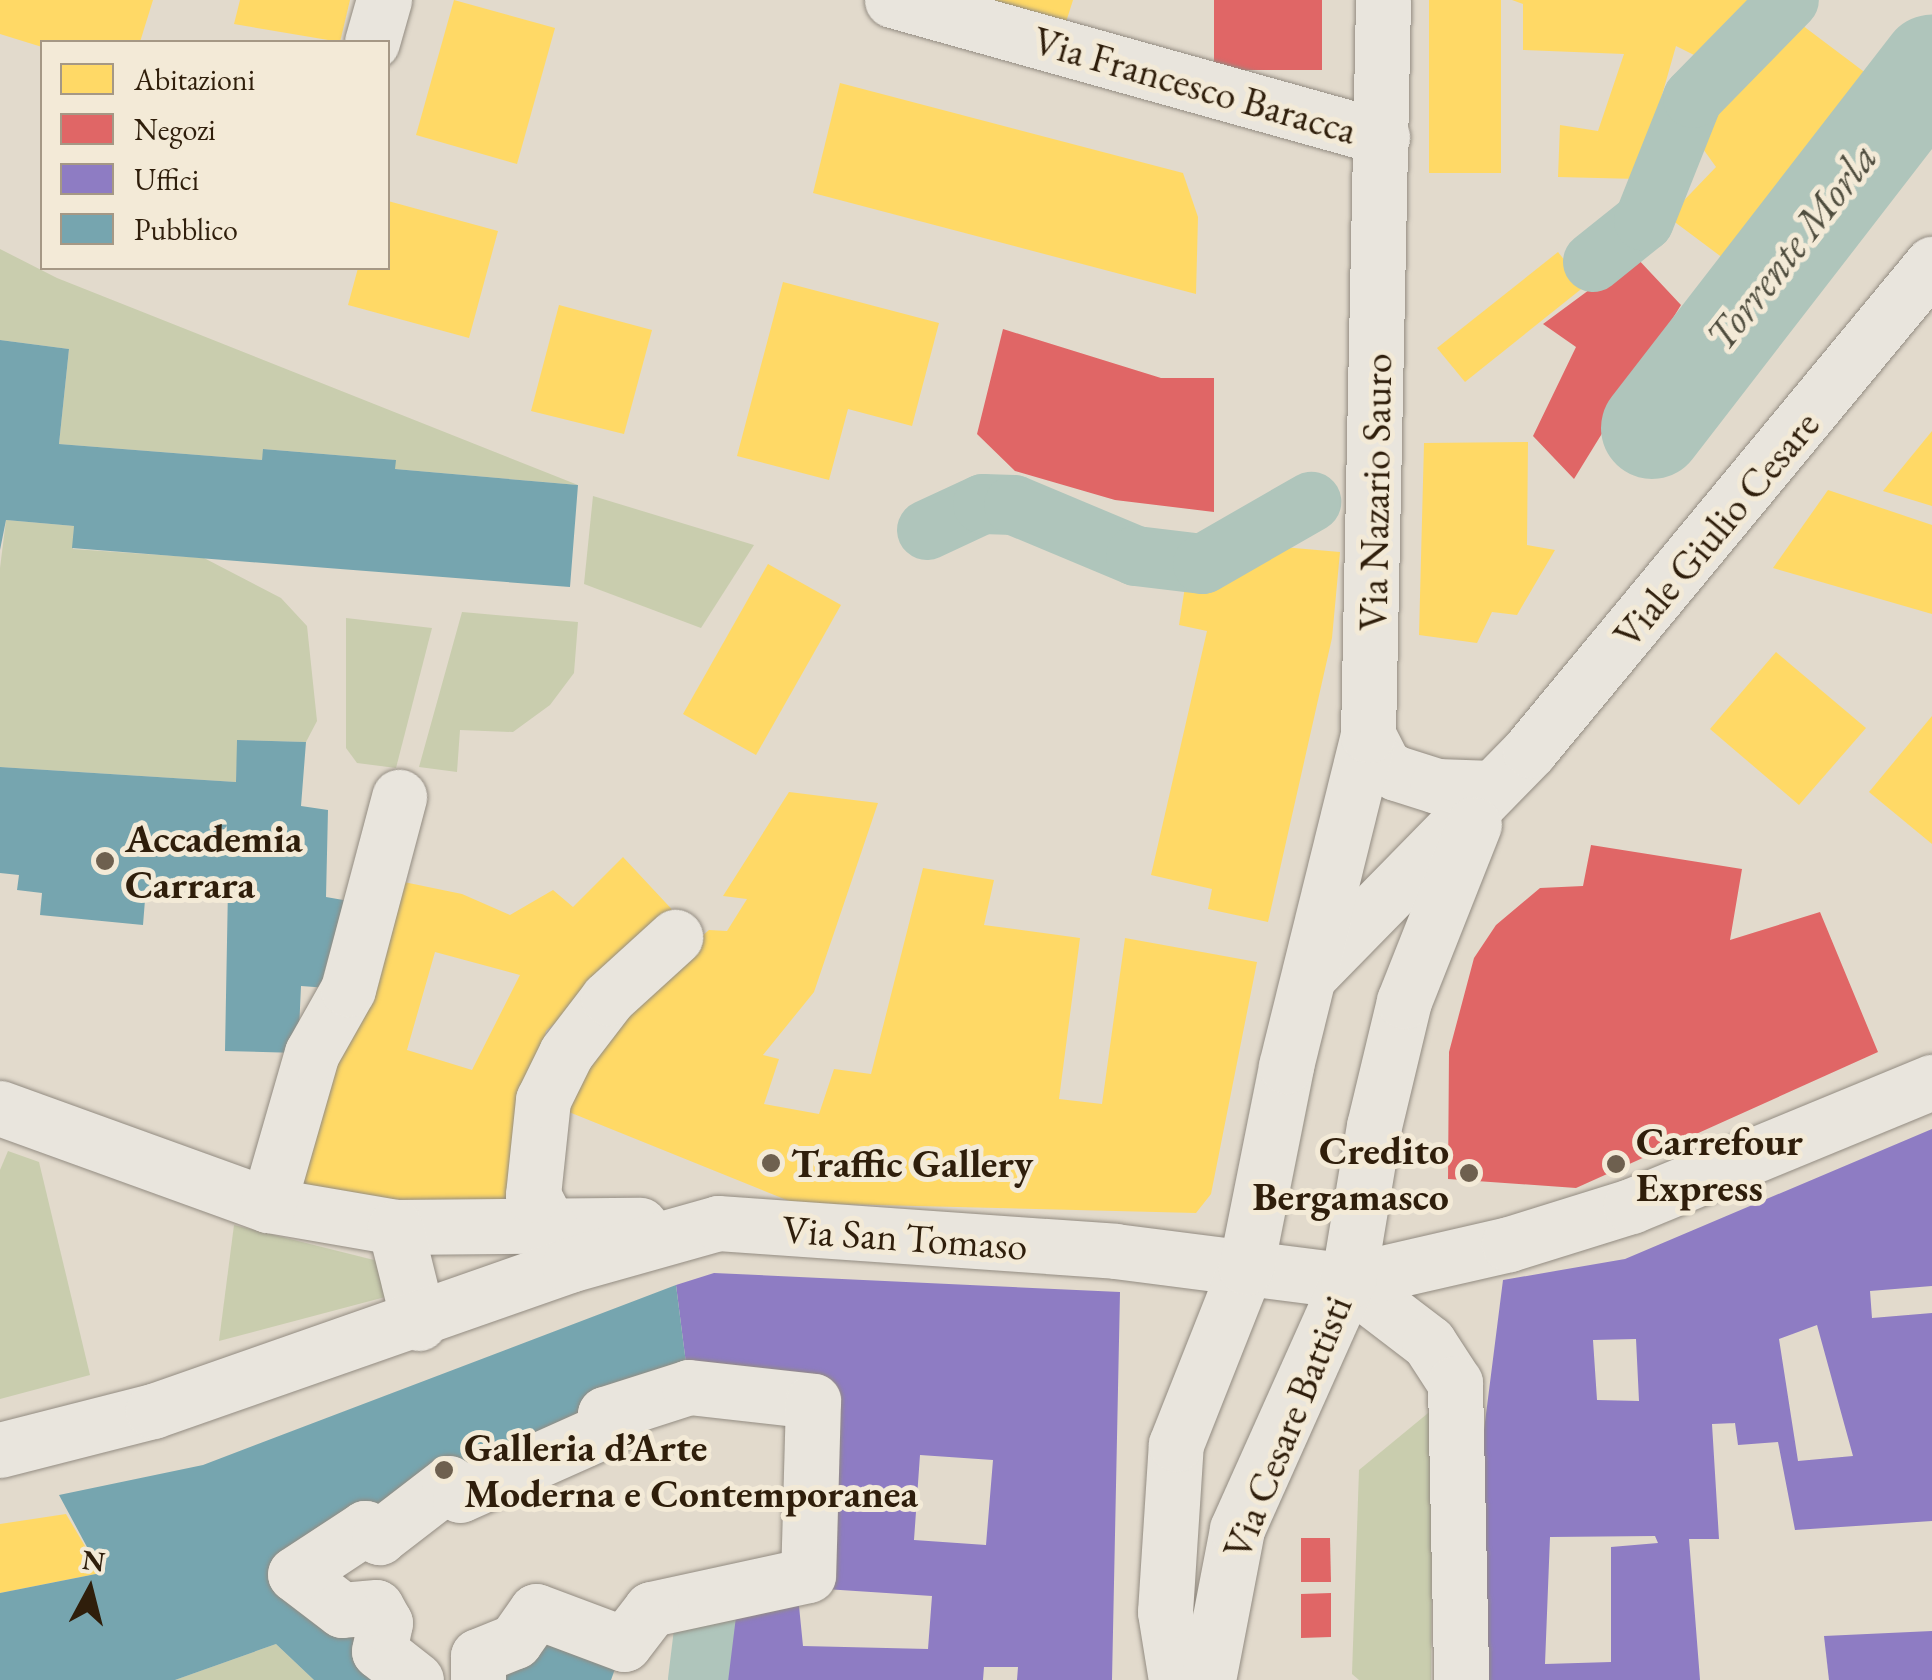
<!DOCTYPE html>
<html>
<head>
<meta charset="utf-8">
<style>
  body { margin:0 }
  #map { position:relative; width:1932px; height:1680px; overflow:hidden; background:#e2dacc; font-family:"EB Garamond",serif }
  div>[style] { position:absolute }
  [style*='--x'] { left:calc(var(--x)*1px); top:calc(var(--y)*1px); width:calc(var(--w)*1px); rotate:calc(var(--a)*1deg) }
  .green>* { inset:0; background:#c9cdae }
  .homes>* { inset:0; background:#ffd966 }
  .shops>* { inset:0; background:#e06666 }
  .offices>* { inset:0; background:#8e7cc3 }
  .public>* { inset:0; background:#76a5af }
  .canal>* { height:60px; margin:-30px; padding:0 30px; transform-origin:30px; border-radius:30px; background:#afc5bb }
  .river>* { height:102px; margin:-51px; padding:0 51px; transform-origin:51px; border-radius:51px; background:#afc5bb }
  .roads { filter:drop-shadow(0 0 2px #938c82) drop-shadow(0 0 2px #938c82) }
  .minor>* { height:55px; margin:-27.5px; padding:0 27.5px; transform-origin:27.5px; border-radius:27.5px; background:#e9e5dd }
  .dots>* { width:28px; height:28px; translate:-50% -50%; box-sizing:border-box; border:5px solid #f3ead7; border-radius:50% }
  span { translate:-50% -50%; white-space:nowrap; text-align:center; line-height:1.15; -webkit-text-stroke:10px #f3ead7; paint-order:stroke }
  .street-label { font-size:40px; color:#2f1e0b }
  .poi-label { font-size:40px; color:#2f1e0b; font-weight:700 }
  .left { translate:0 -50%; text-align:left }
  .right { translate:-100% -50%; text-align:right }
  .water-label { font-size:42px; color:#4f4d3e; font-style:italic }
  .legend { position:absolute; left:40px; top:40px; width:350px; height:230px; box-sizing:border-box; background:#f3ead7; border:2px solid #a59885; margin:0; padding:12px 18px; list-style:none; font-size:30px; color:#2f1e0b }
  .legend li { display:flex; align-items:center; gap:20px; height:50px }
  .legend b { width:50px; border:2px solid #a59885 }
  .north { position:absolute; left:40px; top:1540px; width:100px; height:100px; -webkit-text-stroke:8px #f3ead7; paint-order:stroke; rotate:7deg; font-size:28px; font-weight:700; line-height:40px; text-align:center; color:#2f1e0b }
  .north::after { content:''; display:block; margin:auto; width:35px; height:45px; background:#2f1e0b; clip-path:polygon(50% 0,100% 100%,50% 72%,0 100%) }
</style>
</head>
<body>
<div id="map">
  <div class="green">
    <i style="clip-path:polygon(0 249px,57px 278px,578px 485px,395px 469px,395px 460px,264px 449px,262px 460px,59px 444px,69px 349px,0 340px)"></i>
    <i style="clip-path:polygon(593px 496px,754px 545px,701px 628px,584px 584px)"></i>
    <i style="clip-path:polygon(6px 520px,74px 526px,73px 549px,204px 558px,281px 598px,307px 626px,317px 721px,306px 742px,238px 740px,236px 782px,0 767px,0 568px)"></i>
    <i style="clip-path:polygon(462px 612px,578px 622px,574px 673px,550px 705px,513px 732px,460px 730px,457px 772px,419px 767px)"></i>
    <i style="clip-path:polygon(346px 618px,432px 628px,396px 768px,357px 763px,346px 748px)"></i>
    <i style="clip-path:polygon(8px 1151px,39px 1162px,90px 1375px,0 1399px,0 1170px)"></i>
    <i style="clip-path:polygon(234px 1225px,390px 1264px,389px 1296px,219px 1341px)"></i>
    <i style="clip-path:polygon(1433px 1409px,1431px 1680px,1359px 1680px,1352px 1674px,1359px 1470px)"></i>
    <i style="clip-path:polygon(276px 1644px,314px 1680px,175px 1680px)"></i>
  </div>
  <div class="homes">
    <i style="clip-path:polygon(0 0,153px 0,140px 42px,42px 47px,0 34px)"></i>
    <i style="clip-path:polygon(240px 0,350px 0,340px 42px,234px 24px)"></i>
    <i style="clip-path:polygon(454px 0,555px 28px,517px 164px,416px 135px)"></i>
    <i style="clip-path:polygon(993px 0,1073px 0,1066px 22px)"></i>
    <i style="clip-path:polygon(1429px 0,1501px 0,1501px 173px,1429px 173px)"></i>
    <i style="clip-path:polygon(1512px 0,1779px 0,1763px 16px,1755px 7px,1702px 59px,1676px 46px,1638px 179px,1558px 177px,1560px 125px,1598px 131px,1624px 54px,1523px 50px,1523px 4px)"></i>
    <i style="clip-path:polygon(1786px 13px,1867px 74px,1739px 270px,1668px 217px,1716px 167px,1691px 132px)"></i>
    <i style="clip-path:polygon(840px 83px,1183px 173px,1198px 217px,1196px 294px,813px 193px)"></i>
    <i style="clip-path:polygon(388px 201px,498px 231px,469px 338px,348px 305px,358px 268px,388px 268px)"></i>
    <i style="clip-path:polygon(1558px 252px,1585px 286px,1465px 382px,1437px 348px)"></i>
    <i style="clip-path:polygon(783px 282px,939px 323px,912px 426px,848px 409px,829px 480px,737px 456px)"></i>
    <i style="clip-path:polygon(559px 305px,652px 330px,624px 434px,531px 411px)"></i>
    <i style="clip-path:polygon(1932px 431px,1932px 506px,1883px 491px)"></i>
    <i style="clip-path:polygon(1528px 442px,1527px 545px,1555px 550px,1517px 615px,1492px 612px,1477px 643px,1419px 635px,1424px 443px)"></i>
    <i style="clip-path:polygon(1828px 490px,1932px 525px,1932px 614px,1773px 568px)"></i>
    <i style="clip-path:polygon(1271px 546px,1340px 552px,1332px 638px,1268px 922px,1208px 909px,1212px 889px,1151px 875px,1207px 631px,1179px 625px,1187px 574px)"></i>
    <i style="clip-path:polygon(768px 564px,841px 605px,756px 755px,683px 714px)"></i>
    <i style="clip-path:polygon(1776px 652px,1866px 728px,1799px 805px,1710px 729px)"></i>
    <i style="clip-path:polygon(1932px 716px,1932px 844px,1869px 792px)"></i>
    <i style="clip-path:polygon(789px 792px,878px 803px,814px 992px,763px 1055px,779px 1059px,764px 1104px,819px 1114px,834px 1069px,871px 1074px,923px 868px,994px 880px,984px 925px,1080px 938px,1059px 1099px,1102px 1104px,1125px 938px,1257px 962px,1211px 1194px,1196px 1213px,794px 1203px,559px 1108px,618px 1008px,709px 930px,727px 931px,747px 899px,723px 896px)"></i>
    <i style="clip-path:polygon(evenodd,623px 857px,679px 917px,546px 1031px,509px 1197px,479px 1206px,289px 1191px,399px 881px,462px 894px,510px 915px,553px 890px,573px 907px,623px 857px,435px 952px,520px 975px,472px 1070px,407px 1050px,435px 952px)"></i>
    <i style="clip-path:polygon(66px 1514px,101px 1573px,0 1593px,0 1524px)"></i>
  </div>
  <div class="shops">
    <i style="clip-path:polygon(1214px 0,1322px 0,1322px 70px,1214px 70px)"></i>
    <i style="clip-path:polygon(1635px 256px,1681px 305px,1574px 479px,1533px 436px,1576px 347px,1543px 324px)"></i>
    <i style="clip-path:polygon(1003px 329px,1161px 378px,1214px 378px,1214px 512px,1115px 500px,1015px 471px,977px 434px)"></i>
    <i style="clip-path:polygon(1591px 845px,1742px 869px,1730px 940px,1820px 912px,1878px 1052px,1576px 1188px,1448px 1179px,1449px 1052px,1474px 958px,1496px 925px,1540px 888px,1583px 886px)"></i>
    <i style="clip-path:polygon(1301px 1538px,1330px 1538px,1331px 1582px,1301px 1582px)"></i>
    <i style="clip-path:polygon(1331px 1593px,1331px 1637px,1301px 1638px,1301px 1594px)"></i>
  </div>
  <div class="offices">
    <i style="clip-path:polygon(evenodd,1932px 1129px,1932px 1286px,1870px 1291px,1872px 1318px,1932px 1313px,1932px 1521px,1795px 1530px,1778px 1442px,1738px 1445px,1735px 1423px,1712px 1424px,1719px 1539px,1689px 1539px,1700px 1680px,1484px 1680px,1476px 1493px,1503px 1280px,1625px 1259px,1932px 1129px,1817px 1325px,1853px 1456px,1798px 1461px,1779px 1339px,1817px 1325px,1932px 1129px,1636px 1339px,1639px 1401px,1597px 1400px,1593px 1340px,1636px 1339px,1932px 1129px,1655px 1536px,1658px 1543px,1611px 1547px,1611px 1662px,1545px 1664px,1550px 1537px,1655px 1536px)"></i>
    <i style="clip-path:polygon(evenodd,714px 1273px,1120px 1292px,1112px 1680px,1017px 1680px,1018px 1667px,984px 1667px,983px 1680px,728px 1680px,720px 1598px,797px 1586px,803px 1646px,928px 1649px,932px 1596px,810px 1588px,813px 1401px,689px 1387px,676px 1285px,714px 1273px,920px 1455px,993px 1460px,986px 1545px,914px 1540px,920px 1455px)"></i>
    <i style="clip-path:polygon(1932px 1631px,1932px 1680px,1829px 1680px,1824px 1636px)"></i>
  </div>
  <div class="public">
    <i style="clip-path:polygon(0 340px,69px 349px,59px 444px,262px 460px,263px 449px,396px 460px,395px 469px,578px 485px,570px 587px,72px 548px,74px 526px,6px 520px,0 550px)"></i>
    <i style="clip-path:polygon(237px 740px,306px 742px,301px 806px,328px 810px,326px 897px,349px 901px,342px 989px,301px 986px,298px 1053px,225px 1051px,228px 887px,169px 886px,168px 902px,145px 900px,143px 925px,40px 915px,42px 893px,17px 890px,19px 875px,0 873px,0 767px,236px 782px)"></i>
    <i style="clip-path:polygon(676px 1285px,689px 1387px,295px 1574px,416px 1680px,314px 1680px,276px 1644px,175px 1680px,0 1680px,0 1593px,101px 1573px,59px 1495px,203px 1465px)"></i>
    <i style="clip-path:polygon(515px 1641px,624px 1644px,611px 1680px,478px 1680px)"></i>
  </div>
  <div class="canal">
    <i style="--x:1593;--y:262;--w:65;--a:-38.8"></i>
    <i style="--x:1644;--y:221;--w:132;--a:-68.3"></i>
    <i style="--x:1693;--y:98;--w:137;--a:-45.6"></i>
    <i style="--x:927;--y:530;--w:62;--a:-24.9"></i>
    <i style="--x:983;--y:504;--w:31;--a:2"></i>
    <i style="--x:1014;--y:505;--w:132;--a:22.7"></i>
    <i style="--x:1136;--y:556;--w:67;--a:6.8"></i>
    <i style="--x:1203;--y:564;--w:125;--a:-29.9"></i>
    <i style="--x:698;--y:1680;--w:65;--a:-83"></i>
  </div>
  <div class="river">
    <i style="--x:1652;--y:428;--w:458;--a:-52.3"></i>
  </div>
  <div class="roads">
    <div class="minor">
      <i style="--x:892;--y:0;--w:509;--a:15.62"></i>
      <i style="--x:372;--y:42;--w:44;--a:-74.1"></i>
      <i style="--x:1368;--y:735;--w:34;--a:63"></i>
      <i style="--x:1383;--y:765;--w:15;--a:32"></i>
      <i style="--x:1396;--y:773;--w:43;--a:17.6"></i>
      <i style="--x:1437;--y:786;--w:55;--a:2.1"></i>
      <i style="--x:1309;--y:976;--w:316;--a:-45.6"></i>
      <i style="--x:1530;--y:750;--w:631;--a:-50.4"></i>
      <i style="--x:0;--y:1108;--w:285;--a:19.9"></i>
      <i style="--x:268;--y:1205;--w:129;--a:9.8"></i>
      <i style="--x:395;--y:1227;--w:245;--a:-0.5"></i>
      <i style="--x:268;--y:1205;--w:158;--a:-73.9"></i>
      <i style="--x:312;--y:1053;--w:73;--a:-60.6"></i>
      <i style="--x:348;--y:989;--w:199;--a:-75.1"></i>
      <i style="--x:395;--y:1227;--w:99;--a:76"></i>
      <i style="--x:565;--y:1257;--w:70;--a:-117.3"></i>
      <i style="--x:533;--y:1195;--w:96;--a:-84"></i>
      <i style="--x:543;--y:1100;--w:52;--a:-63.9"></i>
      <i style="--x:566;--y:1053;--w:69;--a:-52.6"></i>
      <i style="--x:608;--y:998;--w:91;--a:-42.3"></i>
      <i style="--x:1348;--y:1281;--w:102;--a:37.4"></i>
      <i style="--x:1429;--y:1343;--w:48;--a:57"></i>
      <i style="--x:1455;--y:1383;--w:297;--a:88.8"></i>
      <i style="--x:0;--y:1450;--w:158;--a:-14.3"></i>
      <i style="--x:153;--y:1411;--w:441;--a:-19.3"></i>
      <i style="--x:569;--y:1265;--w:155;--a:-15.7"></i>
      <i style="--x:718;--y:1223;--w:398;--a:4"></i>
      <i style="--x:1115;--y:1251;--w:235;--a:7.3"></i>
      <i style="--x:1348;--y:1281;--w:165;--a:-12.9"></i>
      <i style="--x:1509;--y:1244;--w:128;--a:-17.3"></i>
      <i style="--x:1631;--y:1206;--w:326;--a:-22.4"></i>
      <i style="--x:416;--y:1680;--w:47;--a:-141.9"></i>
      <i style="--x:379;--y:1651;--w:29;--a:-78"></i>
      <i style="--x:385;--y:1623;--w:18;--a:-119"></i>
      <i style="--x:376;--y:1607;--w:34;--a:175"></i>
      <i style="--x:342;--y:1610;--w:59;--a:-142.5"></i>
      <i style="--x:295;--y:1574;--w:84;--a:-33.3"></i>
      <i style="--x:365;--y:1528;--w:17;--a:33"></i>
      <i style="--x:379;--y:1537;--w:88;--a:-37.6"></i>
      <i style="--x:449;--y:1483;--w:16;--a:47"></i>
      <i style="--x:460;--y:1495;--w:167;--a:-24.1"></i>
      <i style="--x:612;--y:1427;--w:15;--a:-118"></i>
      <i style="--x:605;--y:1414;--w:88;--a:-17.8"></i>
      <i style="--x:689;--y:1387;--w:125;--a:6.4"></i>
      <i style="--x:813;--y:1401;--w:174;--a:91.6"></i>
      <i style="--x:808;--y:1575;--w:161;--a:167.8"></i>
      <i style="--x:651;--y:1609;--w:44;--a:127.6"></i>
      <i style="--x:624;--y:1644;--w:94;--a:-159.4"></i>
      <i style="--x:536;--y:1611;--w:37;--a:125"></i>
      <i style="--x:515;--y:1641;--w:40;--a:158"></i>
      <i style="--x:478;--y:1656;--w:24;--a:90"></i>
      <i style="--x:1176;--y:1680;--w:69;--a:-99.2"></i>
      <i style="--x:1165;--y:1612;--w:168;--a:-86.3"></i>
      <i style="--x:1176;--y:1444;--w:190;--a:-68.4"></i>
      <i style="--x:1246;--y:1267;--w:205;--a:-78.7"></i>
      <i style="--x:1286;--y:1066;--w:341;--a:-76.1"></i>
      <i style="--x:1368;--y:735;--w:735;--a:-88.83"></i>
      <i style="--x:1208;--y:1680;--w:154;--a:-79.1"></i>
      <i style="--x:1237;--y:1529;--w:272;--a:-65.9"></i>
      <i style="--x:1348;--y:1281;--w:157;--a:-80.5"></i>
      <i style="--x:1374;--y:1126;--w:129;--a:-76.5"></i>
      <i style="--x:1404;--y:1001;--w:190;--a:-68.4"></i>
    </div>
  </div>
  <div class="dots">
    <i style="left:105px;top:861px;background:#6e604f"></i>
    <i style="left:771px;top:1163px;background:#6e604f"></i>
    <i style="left:1616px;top:1164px;background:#6e604f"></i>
    <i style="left:1469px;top:1173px;background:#6e604f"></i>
    <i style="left:444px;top:1470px;background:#6e604f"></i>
  </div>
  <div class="street-label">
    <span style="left:1195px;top:85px;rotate:16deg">Via Francesco Baracca</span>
    <span style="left:1375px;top:492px;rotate:-89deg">Via Nazario Sauro</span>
    <span style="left:1716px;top:529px;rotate:-50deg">Viale Giulio Cesare</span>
    <span style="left:905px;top:1237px;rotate:4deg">Via San Tomaso</span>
    <span style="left:1287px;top:1427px;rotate:-68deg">Via Cesare Battisti</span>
  </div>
  <div class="poi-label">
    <span class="left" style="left:125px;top:861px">Accademia<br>Carrara</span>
    <span class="left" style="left:1636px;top:1164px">Carrefour<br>Express</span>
    <span class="right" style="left:1449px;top:1173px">Credito<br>Bergamasco</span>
    <span class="left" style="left:791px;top:1163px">Traffic Gallery</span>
    <span class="left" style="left:464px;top:1470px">Galleria d’Arte<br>Moderna e Contemporanea</span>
  </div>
  <div class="water-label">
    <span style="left:1792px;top:247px;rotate:-52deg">Torrente Morla</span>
  </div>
  <ul class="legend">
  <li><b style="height:28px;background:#ffd966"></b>Abitazioni</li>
  <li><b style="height:28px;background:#e06666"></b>Negozi</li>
  <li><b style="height:28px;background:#8e7cc3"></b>Uffici</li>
  <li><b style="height:28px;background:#76a5af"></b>Pubblico</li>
  </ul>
  <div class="north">N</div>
</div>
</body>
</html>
